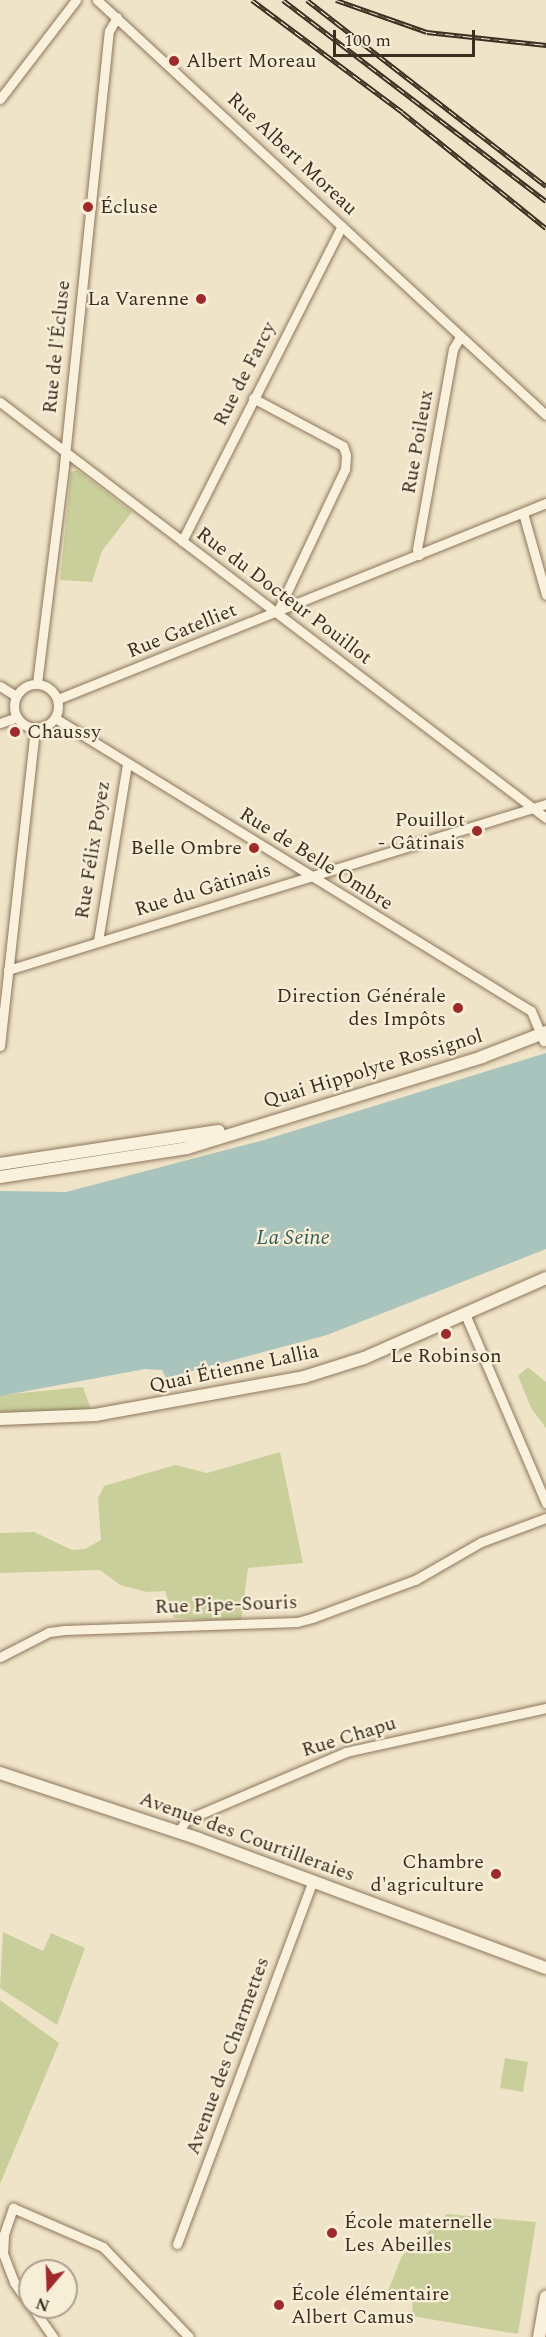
<!DOCTYPE html>
<html>
<head>
<meta charset="utf-8">
<style>
  body { margin:0 }
  #map { position:relative; width:546px; height:2337px; overflow:hidden; background:#f0e4c8; font-family:Spectral,serif }
  div>[style] { position:absolute }
  [style*='--x'] { left:calc(var(--x)*1px); top:calc(var(--y)*1px); width:calc(var(--w)*1px); rotate:calc(var(--a)*1deg) }
  .green>* { inset:0; background:#c9cf9b }
  .water>* { inset:0; background:#a9c4bc }
  .roads { filter:drop-shadow(0 0 2px #8d765c) drop-shadow(0 0 2px #8d765c) }
  .minor>* { height:9px; margin:-4.5px; padding:0 4.5px; transform-origin:4.5px; border-radius:4.5px; background:#faf1dc }
  .minor>.ring { margin:-4.5px; padding:0; box-sizing:content-box; background:none; border:9px solid #faf1dc; border-radius:50% }
  .tertiary>* { height:12px; margin:-6px; padding:0 6px; transform-origin:6px; border-radius:6px; background:#faf1dc }
  .rail>* { height:5px; margin-top:-2.5px; transform-origin:0; background:repeating-linear-gradient(90deg,#f7eed8 0 9px,#3d2e20 0 18px); box-sizing:border-box; border-block:2px solid #3d2e20 }
  .dots>* { width:16px; height:16px; translate:-50% -50%; box-sizing:border-box; border:3px solid #f7eed8; border-radius:50% }
  span { translate:-50% -50%; white-space:nowrap; text-align:center; line-height:1.15; -webkit-text-stroke:4.5px #f7eed8; paint-order:stroke }
  .poi-label { font-size:20px; color:#3d2e20 }
  .left { translate:0 -50%; text-align:left }
  .right { translate:-100% -50%; text-align:right }
  .street-label { font-size:20px; color:#3d2e20 }
  .water-label { font-size:21px; color:#2f5d5a; font-style:italic }
  .north { position:absolute; left:18px; top:2259px; width:60px; height:60px; box-sizing:border-box; background:#f7eed8; border:2px solid #ada18e; border-radius:50%; rotate:199deg; font-size:16px; font-weight:700; line-height:24px; text-align:center; color:#3d2e20 }
  .north::after { content:''; display:block; margin:auto; width:21px; height:27px; background:#9e2a2b; clip-path:polygon(50% 0,100% 100%,50% 72%,0 100%) }
  .scale { position:absolute; left:333px; top:30px; width:142px; height:27px; box-sizing:border-box; border:3px solid #3d2e20; border-top:0; padding-left:8px; font-size:18px; line-height:21px; white-space:nowrap; color:#3d2e20; -webkit-text-stroke:4px #f7eed8; paint-order:stroke }
</style>
</head>
<body>
<div id="map">
  <div class="green">
    <i style="clip-path:polygon(77px 470px,132px 512px,102px 551px,92px 582px,60px 580px,71px 472px)"></i>
    <i style="clip-path:polygon(528px 1367px,546px 1382px,546px 1428px,531px 1408px,518px 1376px)"></i>
    <i style="clip-path:polygon(83px 1387px,91px 1409px,0 1417px,0 1395px)"></i>
    <i style="clip-path:polygon(280px 1452px,303px 1563px,248px 1568px,241px 1622px,174px 1618px,165px 1591px,147px 1592px,120px 1585px,100px 1570px,0 1573px,0 1533px,34px 1532px,72px 1550px,85px 1549px,101px 1540px,98px 1498px,104px 1486px,175px 1465px,207px 1473px)"></i>
    <i style="clip-path:polygon(3px 1932px,43px 1951px,51px 1933px,85px 1948px,57px 2025px,0 1988px)"></i>
    <i style="clip-path:polygon(0 2000px,59px 2043px,0 2184px)"></i>
    <i style="clip-path:polygon(505px 2058px,528px 2062px,523px 2092px,500px 2088px)"></i>
    <i style="clip-path:polygon(447px 2214px,536px 2222px,518px 2334px,412px 2316px,413px 2296px,387px 2293px,402px 2256px)"></i>
  </div>
  <div class="water">
    <i style="clip-path:polygon(546px 1053px,546px 1249px,327px 1335px,166px 1378px,162px 1370px,145px 1369px,0 1396px,0 1191px,66px 1192px,264px 1140px)"></i>
  </div>
  <div class="roads">
    <div class="minor">
      <i style="--x:97;--y:0;--w:611;--a:42.75"></i>
      <i style="--x:0;--y:99;--w:125;--a:-52.5"></i>
      <i style="--x:253;--y:398;--w:102;--a:28.1"></i>
      <i style="--x:343;--y:446;--w:9;--a:72"></i>
      <i style="--x:346;--y:455;--w:14;--a:94"></i>
      <i style="--x:345;--y:469;--w:159;--a:115.3"></i>
      <i style="--x:0;--y:402;--w:686;--a:37.3"></i>
      <i style="--x:523;--y:513;--w:85;--a:74.3"></i>
      <i style="--x:182;--y:541;--w:353;--a:-63.1"></i>
      <i style="--x:419;--y:555;--w:6;--a:-108"></i>
      <i style="--x:417;--y:549;--w:203;--a:-79.8"></i>
      <i style="--x:453;--y:349;--w:14;--a:-60"></i>
      <i style="--x:37;--y:683;--w:220;--a:-82.9"></i>
      <i style="--x:64;--y:465;--w:436;--a:-84.1"></i>
      <i style="--x:109;--y:31;--w:16;--a:-60"></i>
      <i class="ring" style="left:14px;top:684px;width:35px;height:35px"></i>
      <i style="--x:0;--y:686;--w:19;--a:32"></i>
      <i style="--x:58;--y:699;--w:526;--a:-21.88"></i>
      <i style="--x:55;--y:718;--w:559;--a:31.61"></i>
      <i style="--x:531;--y:1011;--w:33;--a:67"></i>
      <i style="--x:0;--y:723;--w:18;--a:-19"></i>
      <i style="--x:98;--y:941;--w:179;--a:-80.7"></i>
      <i style="--x:8;--y:970;--w:563;--a:-17.15"></i>
      <i style="--x:0;--y:1046;--w:320;--a:-83.7"></i>
      <i style="--x:465;--y:1314;--w:206;--a:66.8"></i>
      <i style="--x:0;--y:1657;--w:55;--a:-27"></i>
      <i style="--x:49;--y:1632;--w:16;--a:-7"></i>
      <i style="--x:65;--y:1630;--w:232;--a:-2"></i>
      <i style="--x:297;--y:1622;--w:16;--a:-15"></i>
      <i style="--x:312;--y:1618;--w:110;--a:-20.3"></i>
      <i style="--x:415;--y:1580;--w:76;--a:-29.9"></i>
      <i style="--x:481;--y:1542;--w:69;--a:-20.3"></i>
      <i style="--x:178;--y:1832;--w:14;--a:-56"></i>
      <i style="--x:186;--y:1820;--w:174;--a:-23"></i>
      <i style="--x:346;--y:1752;--w:205;--a:-12.4"></i>
      <i style="--x:177;--y:2244;--w:388;--a:-69.5"></i>
      <i style="--x:30;--y:2305;--w:28;--a:-125"></i>
      <i style="--x:14;--y:2282;--w:30;--a:-111"></i>
      <i style="--x:3;--y:2254;--w:20;--a:-87"></i>
      <i style="--x:4;--y:2234;--w:28;--a:-71"></i>
      <i style="--x:13;--y:2208;--w:98;--a:23.4"></i>
      <i style="--x:103;--y:2247;--w:124;--a:46.3"></i>
      <i style="--x:32;--y:2307;--w:37;--a:55"></i>
    </div>
    <div class="tertiary">
      <i style="--x:0;--y:1164;--w:221;--a:-8.6"></i>
      <i style="--x:0;--y:1177;--w:189;--a:-8.8"></i>
      <i style="--x:187;--y:1148;--w:309;--a:-17.1"></i>
      <i style="--x:482;--y:1057;--w:69;--a:-21.3"></i>
      <i style="--x:0;--y:1419;--w:95;--a:-2.4"></i>
      <i style="--x:95;--y:1415;--w:212;--a:-10.3"></i>
      <i style="--x:304;--y:1377;--w:63;--a:-17.6"></i>
      <i style="--x:364;--y:1358;--w:199;--a:-23.7"></i>
      <i style="--x:0;--y:1773;--w:210;--a:18.3"></i>
      <i style="--x:199;--y:1839;--w:370;--a:20.4"></i>
      <i style="--x:539;--y:2337;--w:41;--a:-80.1"></i>
    </div>
  </div>
  <div class="rail">
    <i style="--x:252;--y:0;--w:187;--a:36.7"></i>
    <i style="--x:402;--y:112;--w:185;--a:38.9"></i>
    <i style="--x:283;--y:0;--w:331;--a:37.4"></i>
    <i style="--x:307;--y:0;--w:303;--a:37.9"></i>
    <i style="--x:336;--y:0;--w:96;--a:19.4"></i>
    <i style="--x:427;--y:32;--w:120;--a:6.2"></i>
  </div>
  <div class="dots">
    <i style="left:174px;top:61px;background:#9e2a2b"></i>
    <i style="left:88px;top:207px;background:#9e2a2b"></i>
    <i style="left:201px;top:299px;background:#9e2a2b"></i>
    <i style="left:15px;top:732px;background:#9e2a2b"></i>
    <i style="left:477px;top:831px;background:#9e2a2b"></i>
    <i style="left:254px;top:848px;background:#9e2a2b"></i>
    <i style="left:458px;top:1008px;background:#9e2a2b"></i>
    <i style="left:446px;top:1334px;background:#9e2a2b"></i>
    <i style="left:496px;top:1874px;background:#9e2a2b"></i>
    <i style="left:332px;top:2233px;background:#9e2a2b"></i>
    <i style="left:279px;top:2305px;background:#9e2a2b"></i>
  </div>
  <div class="poi-label">
    <span class="left" style="left:186px;top:61px">Albert Moreau</span>
    <span class="left" style="left:100px;top:207px">Écluse</span>
    <span class="right" style="left:189px;top:299px">La Varenne</span>
    <span class="left" style="left:27px;top:732px">Chaussy</span>
    <span class="right" style="left:465px;top:832px">Pouillot<br>- Gâtinais</span>
    <span class="right" style="left:242px;top:848px">Belle Ombre</span>
    <span class="right" style="left:446px;top:1008px">Direction Générale<br>des Impôts</span>
    <span style="left:446px;top:1356px">Le Robinson</span>
    <span class="right" style="left:484px;top:1874px">Chambre<br>d'agriculture</span>
    <span class="left" style="left:344px;top:2234px">École maternelle<br>Les Abeilles</span>
    <span class="left" style="left:291px;top:2306px">École élémentaire<br>Albert Camus</span>
  </div>
  <div class="street-label">
    <span style="left:292px;top:154px;rotate:43deg">Rue Albert Moreau</span>
    <span style="left:57px;top:347px;rotate:-84deg">Rue de l'Écluse</span>
    <span style="left:245px;top:374px;rotate:-63deg">Rue de Farcy</span>
    <span style="left:418px;top:442px;rotate:-80deg">Rue Poileux</span>
    <span style="left:284px;top:596px;rotate:37deg">Rue du Docteur Pouillot</span>
    <span style="left:182px;top:631px;rotate:-22deg">Rue Gatelliet</span>
    <span style="left:93px;top:850px;rotate:-81deg">Rue Félix Poyez</span>
    <span style="left:316px;top:859px;rotate:32deg">Rue de Belle Ombre</span>
    <span style="left:203px;top:890px;rotate:-17deg">Rue du Gâtinais</span>
    <span style="left:373px;top:1069px;rotate:-17deg">Quai Hippolyte Rossignol</span>
    <span style="left:234px;top:1369px;rotate:-12deg">Quai Étienne Lallia</span>
    <span style="left:226px;top:1605px;rotate:-2deg">Rue Pipe-Souris</span>
    <span style="left:349px;top:1737px;rotate:-17deg">Rue Chapu</span>
    <span style="left:247px;top:1837px;rotate:20deg">Avenue des Courtilleraies</span>
    <span style="left:228px;top:2056px;rotate:-70deg">Avenue des Charmettes</span>
  </div>
  <div class="water-label">
    <span style="left:293px;top:1238px">La Seine</span>
  </div>
  <div class="north">N</div>
  <div class="scale">100 m</div>
</div>
</body>
</html>
